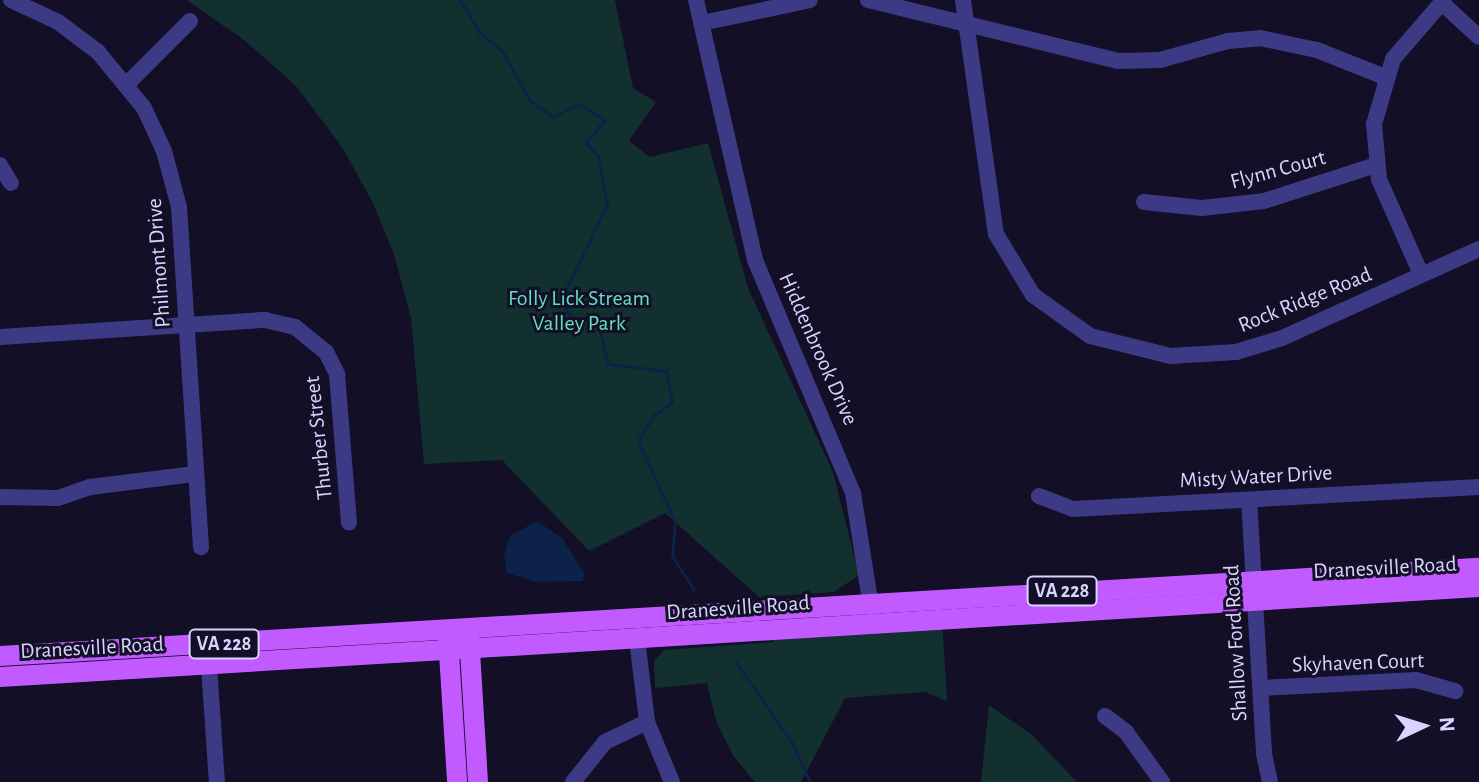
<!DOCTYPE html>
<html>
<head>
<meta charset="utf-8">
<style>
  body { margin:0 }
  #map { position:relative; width:1479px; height:782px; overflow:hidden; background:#130f26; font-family:"Alegreya Sans",sans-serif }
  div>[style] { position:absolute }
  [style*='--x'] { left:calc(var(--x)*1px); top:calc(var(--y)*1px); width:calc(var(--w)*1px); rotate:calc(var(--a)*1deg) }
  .green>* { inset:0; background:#12302f }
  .water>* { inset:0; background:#0c2248 }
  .stream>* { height:3px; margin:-1.5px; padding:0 1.5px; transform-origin:1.5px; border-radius:1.5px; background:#0c2248 }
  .minor>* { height:16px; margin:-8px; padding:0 8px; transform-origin:8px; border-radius:8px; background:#3d3a85 }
  .major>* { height:20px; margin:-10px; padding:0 10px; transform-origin:10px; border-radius:10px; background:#c25bff }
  span { translate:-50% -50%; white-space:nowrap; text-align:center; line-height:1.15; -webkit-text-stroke:6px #130f26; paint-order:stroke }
  .shield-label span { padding:2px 6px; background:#130f26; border:2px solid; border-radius:6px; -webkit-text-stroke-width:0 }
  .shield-label { font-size:20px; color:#d9d4ff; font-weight:700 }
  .street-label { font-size:22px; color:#d9d4ff }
  .park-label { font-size:22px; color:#5fe0c0 }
  .north { position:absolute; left:1383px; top:686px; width:80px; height:80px; -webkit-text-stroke:6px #130f26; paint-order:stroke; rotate:86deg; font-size:22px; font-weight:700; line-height:32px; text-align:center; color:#d9d4ff }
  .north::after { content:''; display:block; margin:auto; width:28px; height:36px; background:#d9d4ff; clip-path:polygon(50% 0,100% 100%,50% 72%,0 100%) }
</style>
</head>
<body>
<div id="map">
  <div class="green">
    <i style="clip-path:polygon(187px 0,615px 0,633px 88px,656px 102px,629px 141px,650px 157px,708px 143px,748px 288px,833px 472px,859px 575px,834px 592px,759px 597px,665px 513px,589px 551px,502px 460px,424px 464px,411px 318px,394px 254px,373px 203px,342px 147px,296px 86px,244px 40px)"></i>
    <i style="clip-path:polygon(942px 617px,947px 701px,926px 692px,845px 698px,801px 782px,755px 782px,734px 757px,716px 721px,707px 683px,655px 688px,654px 661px,664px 650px,774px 642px,771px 630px)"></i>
    <i style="clip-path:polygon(989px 705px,1032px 735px,1077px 782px,981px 782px)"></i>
  </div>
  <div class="water">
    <i style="clip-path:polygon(537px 521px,562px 538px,584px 573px,583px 581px,536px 582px,507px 573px,504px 556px,510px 536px)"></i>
  </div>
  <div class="stream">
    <i style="--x:460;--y:0;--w:39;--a:59"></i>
    <i style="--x:480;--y:33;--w:28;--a:39"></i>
    <i style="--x:502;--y:51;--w:56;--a:60.3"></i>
    <i style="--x:530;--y:100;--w:29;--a:36"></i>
    <i style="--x:553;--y:117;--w:29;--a:-27"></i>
    <i style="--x:579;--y:104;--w:31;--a:32"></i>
    <i style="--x:605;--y:120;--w:29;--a:131"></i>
    <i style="--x:586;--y:142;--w:18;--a:49"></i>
    <i style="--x:598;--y:156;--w:50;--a:79.6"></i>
    <i style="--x:607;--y:205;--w:93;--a:116"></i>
    <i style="--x:566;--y:289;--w:23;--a:88"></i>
    <i style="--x:567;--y:312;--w:13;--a:39"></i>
    <i style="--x:577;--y:320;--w:15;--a:-16"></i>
    <i style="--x:591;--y:316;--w:10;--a:45"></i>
    <i style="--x:598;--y:323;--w:42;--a:76.3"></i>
    <i style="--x:608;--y:364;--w:58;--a:6.9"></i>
    <i style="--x:666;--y:371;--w:32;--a:79"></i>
    <i style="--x:672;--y:402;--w:24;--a:144"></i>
    <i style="--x:653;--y:416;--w:29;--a:121"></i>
    <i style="--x:638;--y:441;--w:89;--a:65.4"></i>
    <i style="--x:675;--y:522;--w:34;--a:95"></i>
    <i style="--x:672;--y:556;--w:40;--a:57.1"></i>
    <i style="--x:736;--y:662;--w:98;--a:55.3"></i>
    <i style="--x:792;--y:743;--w:43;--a:65.2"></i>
  </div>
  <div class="minor">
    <i style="--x:11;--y:0;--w:52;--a:25.1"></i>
    <i style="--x:58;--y:22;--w:50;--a:36.9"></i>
    <i style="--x:98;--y:52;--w:72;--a:50.6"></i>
    <i style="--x:144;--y:108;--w:47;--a:65.1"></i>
    <i style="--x:164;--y:151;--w:58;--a:75"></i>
    <i style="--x:179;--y:207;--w:341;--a:86.3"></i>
    <i style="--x:696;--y:0;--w:267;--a:77.2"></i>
    <i style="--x:755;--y:260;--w:253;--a:67.2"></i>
    <i style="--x:853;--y:493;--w:121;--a:81"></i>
    <i style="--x:868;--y:0;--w:258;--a:13.7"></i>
    <i style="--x:1119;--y:61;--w:41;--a:-1.4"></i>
    <i style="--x:1160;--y:60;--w:71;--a:-15.6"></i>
    <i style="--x:1228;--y:41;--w:32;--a:-5"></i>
    <i style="--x:1260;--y:38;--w:58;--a:11.9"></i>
    <i style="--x:1317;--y:50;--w:73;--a:21.7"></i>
    <i style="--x:963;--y:0;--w:236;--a:82"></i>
    <i style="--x:996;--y:234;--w:71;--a:58.8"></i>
    <i style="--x:1033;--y:295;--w:70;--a:35.7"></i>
    <i style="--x:1090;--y:336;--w:82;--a:14"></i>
    <i style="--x:1170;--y:356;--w:66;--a:-3.5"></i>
    <i style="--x:1236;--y:352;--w:48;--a:-16.9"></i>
    <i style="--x:1282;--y:338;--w:216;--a:-24.3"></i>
    <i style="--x:1442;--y:3;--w:50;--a:42.6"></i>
    <i style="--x:702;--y:23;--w:110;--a:-12"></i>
    <i style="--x:127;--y:84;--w:89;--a:-45"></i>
    <i style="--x:0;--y:165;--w:21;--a:59"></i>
    <i style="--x:1144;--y:202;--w:58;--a:5.9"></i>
    <i style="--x:1202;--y:208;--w:62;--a:-6.4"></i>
    <i style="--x:1264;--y:201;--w:118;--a:-17.8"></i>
    <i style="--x:1421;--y:274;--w:104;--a:-113.9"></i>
    <i style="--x:1379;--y:179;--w:55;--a:-95.2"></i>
    <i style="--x:1374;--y:124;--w:68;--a:-73.7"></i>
    <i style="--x:1393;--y:59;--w:78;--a:-49.2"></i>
    <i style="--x:0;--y:337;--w:266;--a:-3.7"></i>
    <i style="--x:265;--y:320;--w:31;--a:13"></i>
    <i style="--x:295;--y:327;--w:40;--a:39"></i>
    <i style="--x:326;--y:352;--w:25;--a:63"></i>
    <i style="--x:337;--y:374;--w:149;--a:85.4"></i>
    <i style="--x:1039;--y:496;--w:36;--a:21"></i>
    <i style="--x:1073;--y:509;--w:407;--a:-3.1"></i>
    <i style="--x:0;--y:497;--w:58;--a:1"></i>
    <i style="--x:58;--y:498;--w:34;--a:-19"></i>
    <i style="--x:90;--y:487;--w:106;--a:-7.1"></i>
    <i style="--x:1249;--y:500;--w:254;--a:86.6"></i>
    <i style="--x:1264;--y:754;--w:29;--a:78"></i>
    <i style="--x:637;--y:639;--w:84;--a:83.1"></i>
    <i style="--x:647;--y:722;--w:65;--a:67.4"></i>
    <i style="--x:209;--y:666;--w:116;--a:86.1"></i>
    <i style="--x:1261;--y:688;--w:155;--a:-3"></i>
    <i style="--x:1416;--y:680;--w:41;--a:15.8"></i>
    <i style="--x:1105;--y:716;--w:26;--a:37"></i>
    <i style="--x:1126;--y:732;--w:62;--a:54.2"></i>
    <i style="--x:573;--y:782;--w:51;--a:-51.3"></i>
    <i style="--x:605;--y:742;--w:47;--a:-25.5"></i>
  </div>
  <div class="major">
    <i style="--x:469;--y:635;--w:147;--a:86.5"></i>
    <i style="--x:448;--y:637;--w:145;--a:86.4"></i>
    <i style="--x:0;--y:656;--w:1482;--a:-3.41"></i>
    <i style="--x:0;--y:677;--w:1482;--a:-3.48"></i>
  </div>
  <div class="shield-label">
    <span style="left:1062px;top:591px">VA 228</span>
    <span style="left:224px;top:644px">VA 228</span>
  </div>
  <div class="street-label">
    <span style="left:1278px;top:170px;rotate:-15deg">Flynn Court</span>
    <span style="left:159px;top:263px;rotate:-94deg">Philmont Drive</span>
    <span style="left:1305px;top:300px;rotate:-22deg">Rock Ridge Road</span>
    <span style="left:818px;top:349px;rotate:66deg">Hiddenbrook Drive</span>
    <span style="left:319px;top:438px;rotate:-96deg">Thurber Street</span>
    <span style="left:1256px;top:477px;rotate:-3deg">Misty Water Drive</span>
    <span style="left:1385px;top:568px;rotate:-3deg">Dranesville Road</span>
    <span style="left:738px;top:608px;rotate:-4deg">Dranesville Road</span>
    <span style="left:1236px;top:643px;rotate:-93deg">Shallow Ford Road</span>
    <span style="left:92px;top:648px;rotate:-3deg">Dranesville Road</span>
    <span style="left:1358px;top:663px;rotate:-2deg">Skyhaven Court</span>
  </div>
  <div class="park-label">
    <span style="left:579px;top:311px">Folly Lick Stream<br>Valley Park</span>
  </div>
  <div class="north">N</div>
</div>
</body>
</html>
